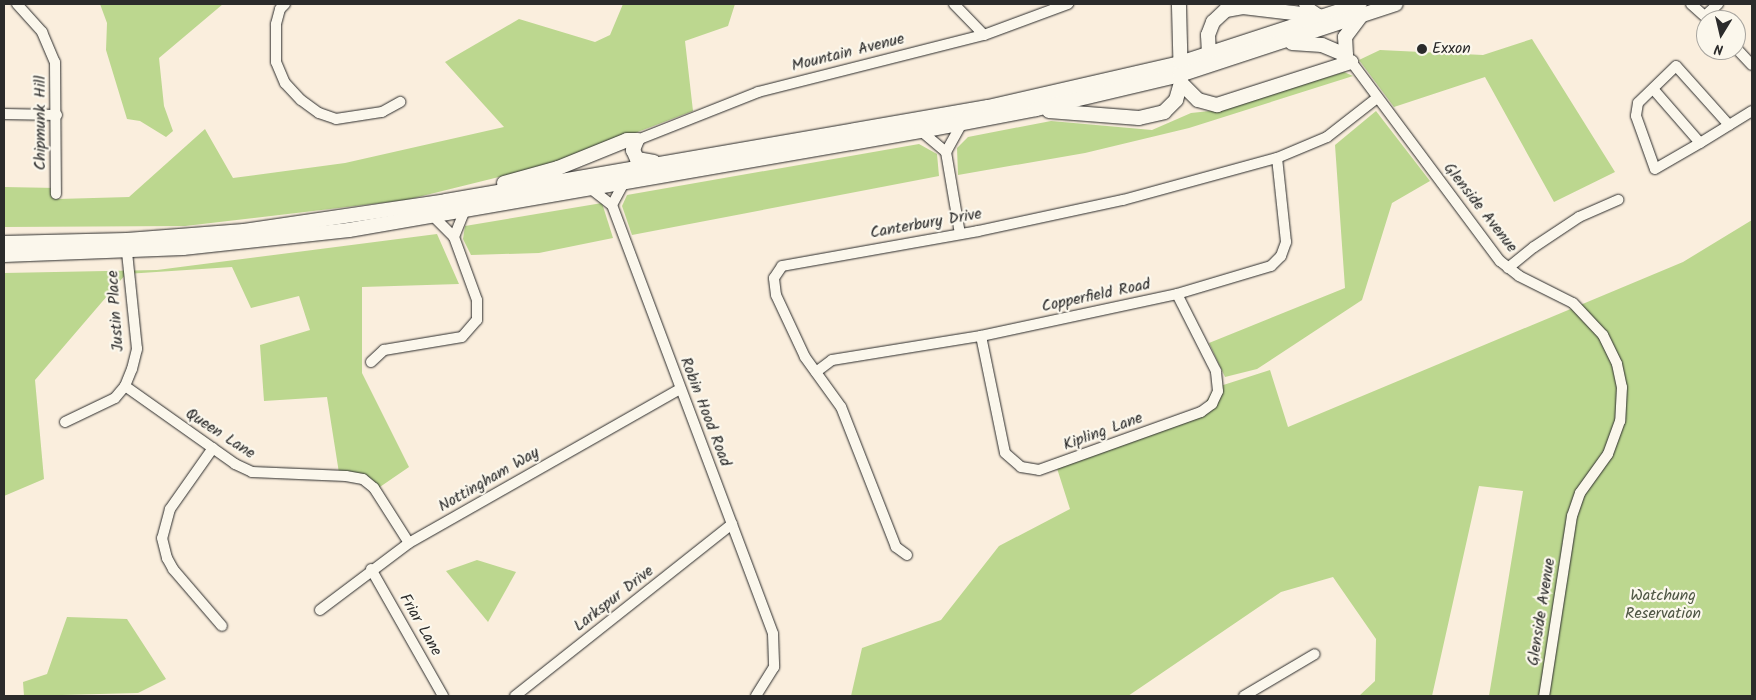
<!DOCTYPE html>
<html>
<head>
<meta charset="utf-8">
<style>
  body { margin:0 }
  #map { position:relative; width:1756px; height:700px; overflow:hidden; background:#faeedd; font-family:Kalam,sans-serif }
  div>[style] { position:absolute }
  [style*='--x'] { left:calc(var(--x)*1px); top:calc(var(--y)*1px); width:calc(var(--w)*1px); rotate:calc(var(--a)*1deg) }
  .green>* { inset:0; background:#bcd78f }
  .roads { filter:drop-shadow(0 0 1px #2b2b2b) drop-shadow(0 0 1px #2b2b2b) }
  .minor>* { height:10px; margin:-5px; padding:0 5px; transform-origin:5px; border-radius:5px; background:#fbf7ec }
  .highway>* { height:14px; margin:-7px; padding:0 7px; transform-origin:7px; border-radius:7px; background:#fbf7ec }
  .dots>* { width:14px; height:14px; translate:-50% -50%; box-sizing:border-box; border:2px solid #fbf7ec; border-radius:50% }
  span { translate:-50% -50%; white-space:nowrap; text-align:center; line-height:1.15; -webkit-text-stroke:4.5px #fbf7ec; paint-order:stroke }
  .poi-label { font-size:16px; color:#2b2b2b }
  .left { translate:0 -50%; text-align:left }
  .street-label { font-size:16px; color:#2b2b2b }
  .park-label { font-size:16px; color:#4f5644 }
  .frame { position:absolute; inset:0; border:5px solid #2b2b2b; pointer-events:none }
  .north { position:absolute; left:1696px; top:10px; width:50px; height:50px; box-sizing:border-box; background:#fbf7ec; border:1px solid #a8a59f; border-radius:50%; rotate:189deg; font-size:14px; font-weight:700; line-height:20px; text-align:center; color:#2b2b2b }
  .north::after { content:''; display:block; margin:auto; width:18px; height:22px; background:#2b2b2b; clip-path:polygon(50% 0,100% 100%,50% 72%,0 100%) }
</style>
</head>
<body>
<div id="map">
  <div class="green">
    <i style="clip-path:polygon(100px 4px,223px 4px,159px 58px,164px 106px,173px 131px,166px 137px,140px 121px,127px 119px,106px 50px,107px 23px)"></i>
    <i style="clip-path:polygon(623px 4px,735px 4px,728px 26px,685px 41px,693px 111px,556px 163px,406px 200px,185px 226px,4px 227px,4px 187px,57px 188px,58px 199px,129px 197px,205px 129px,233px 178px,345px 163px,504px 127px,445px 62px,519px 19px,595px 42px,610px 35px)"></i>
    <i style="clip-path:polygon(1532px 39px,1615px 172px,1554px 202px,1485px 77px,1394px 107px,1359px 60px,1380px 50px,1483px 55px)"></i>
    <i style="clip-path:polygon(1344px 72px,1353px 76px,1189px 128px,1085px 153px,958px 175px,957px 148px,968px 137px,1051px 121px,1152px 130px,1191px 113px,1219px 110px)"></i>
    <i style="clip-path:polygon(1376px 111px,1430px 181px,1392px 203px,1362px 300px,1257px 369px,1225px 377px,1209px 343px,1345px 288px,1335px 145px)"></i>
    <i style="clip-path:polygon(919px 144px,937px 154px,939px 176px,632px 235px,622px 206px,627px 195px)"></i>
    <i style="clip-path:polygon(602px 203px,613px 238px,539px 253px,471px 255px,463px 239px,465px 226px)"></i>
    <i style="clip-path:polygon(1752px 220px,1752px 696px,1489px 696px,1523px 491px,1479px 486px,1432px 696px,1359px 696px,1375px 681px,1376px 639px,1333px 577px,1281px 592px,1128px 696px,851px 696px,862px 648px,941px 620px,999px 546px,1070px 509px,1054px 459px,1201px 411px,1214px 388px,1270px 370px,1288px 427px,1683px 262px)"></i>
    <i style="clip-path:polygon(437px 234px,459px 284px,362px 287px,362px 373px,409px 467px,374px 491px,359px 478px,339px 473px,327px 397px,264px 401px,260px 345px,310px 330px,299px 296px,251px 308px,232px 267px,126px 274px,35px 380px,44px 479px,4px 496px,4px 273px,157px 270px)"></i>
    <i style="clip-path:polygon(477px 560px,516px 572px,488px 622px,446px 571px)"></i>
    <i style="clip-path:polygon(67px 617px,127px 619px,166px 679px,138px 693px,24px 696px,23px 682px,47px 674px)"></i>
  </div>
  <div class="roads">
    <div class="minor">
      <i style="--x:17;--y:4;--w:38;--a:48"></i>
      <i style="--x:42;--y:32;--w:33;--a:67"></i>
      <i style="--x:55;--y:62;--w:132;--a:89.6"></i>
      <i style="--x:285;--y:4;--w:7;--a:135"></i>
      <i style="--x:280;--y:9;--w:16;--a:105"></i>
      <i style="--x:276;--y:24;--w:38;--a:90"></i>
      <i style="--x:276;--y:62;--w:23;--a:67"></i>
      <i style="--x:285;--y:83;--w:23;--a:47"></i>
      <i style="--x:301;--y:100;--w:22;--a:36"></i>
      <i style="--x:319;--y:113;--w:18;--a:19"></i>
      <i style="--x:336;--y:119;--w:47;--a:-8.7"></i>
      <i style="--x:382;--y:112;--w:21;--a:-29"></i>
      <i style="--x:954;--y:4;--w:43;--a:45.9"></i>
      <i style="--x:1304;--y:4;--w:18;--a:34"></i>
      <i style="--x:1691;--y:4;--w:24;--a:42"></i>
      <i style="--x:1705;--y:16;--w:18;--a:-43"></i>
      <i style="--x:1736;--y:48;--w:23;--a:47"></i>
      <i style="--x:1347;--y:56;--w:256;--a:53.3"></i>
      <i style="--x:1500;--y:261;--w:24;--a:38"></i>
      <i style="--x:1519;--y:276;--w:60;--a:26.6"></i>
      <i style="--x:1573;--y:303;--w:44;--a:46.8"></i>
      <i style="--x:1603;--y:335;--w:32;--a:64"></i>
      <i style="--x:1617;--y:364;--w:24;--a:78"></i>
      <i style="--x:1622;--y:387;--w:34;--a:93"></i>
      <i style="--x:1620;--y:421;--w:35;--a:110"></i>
      <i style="--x:1608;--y:454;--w:48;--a:125.7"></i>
      <i style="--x:1580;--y:493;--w:24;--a:109"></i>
      <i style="--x:1572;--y:516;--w:182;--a:98.8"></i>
      <i style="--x:1654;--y:90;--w:70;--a:49"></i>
      <i style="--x:4;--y:114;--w:53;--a:1.1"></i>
      <i style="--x:1729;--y:125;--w:79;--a:-131.9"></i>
      <i style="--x:1676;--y:66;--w:53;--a:135.8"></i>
      <i style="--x:1638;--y:103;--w:13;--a:99"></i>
      <i style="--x:1636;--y:116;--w:56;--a:70.3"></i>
      <i style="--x:1655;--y:169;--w:52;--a:-30"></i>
      <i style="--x:1700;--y:143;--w:61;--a:-31.6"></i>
      <i style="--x:921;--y:131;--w:33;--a:40"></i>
      <i style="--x:637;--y:140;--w:130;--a:-21.6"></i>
      <i style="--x:758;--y:92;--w:233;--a:-14.2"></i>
      <i style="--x:984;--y:35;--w:90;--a:-20.3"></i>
      <i style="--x:590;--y:188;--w:28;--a:38"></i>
      <i style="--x:612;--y:205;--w:458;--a:69.4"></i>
      <i style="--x:773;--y:634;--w:33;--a:88"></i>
      <i style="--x:774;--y:667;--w:34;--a:122"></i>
      <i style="--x:612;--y:205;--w:26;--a:-62"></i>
      <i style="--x:960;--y:234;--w:83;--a:-99.7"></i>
      <i style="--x:946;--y:152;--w:33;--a:-61"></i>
      <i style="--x:454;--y:237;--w:29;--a:-68"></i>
      <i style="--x:1508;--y:268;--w:33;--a:-39"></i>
      <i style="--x:1534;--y:247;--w:54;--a:-33.7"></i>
      <i style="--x:1579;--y:217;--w:43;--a:-23.6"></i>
      <i style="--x:981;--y:336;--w:119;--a:78.4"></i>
      <i style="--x:1005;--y:453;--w:21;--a:41"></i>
      <i style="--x:1021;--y:467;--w:18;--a:9"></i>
      <i style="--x:1039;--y:470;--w:172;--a:-19.7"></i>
      <i style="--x:1201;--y:412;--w:14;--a:-36"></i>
      <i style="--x:1212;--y:404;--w:14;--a:-65"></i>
      <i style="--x:1218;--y:391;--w:20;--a:-96"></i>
      <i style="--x:1216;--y:371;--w:86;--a:-116.9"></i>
      <i style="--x:371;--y:362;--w:18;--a:-43"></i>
      <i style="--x:384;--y:350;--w:79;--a:-9.5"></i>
      <i style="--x:462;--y:337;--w:23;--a:-49"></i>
      <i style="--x:477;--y:320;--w:20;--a:-90"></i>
      <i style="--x:477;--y:300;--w:67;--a:-110.1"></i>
      <i style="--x:454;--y:237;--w:30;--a:-135"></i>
      <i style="--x:816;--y:372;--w:20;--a:-37"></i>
      <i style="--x:832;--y:360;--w:151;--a:-9.2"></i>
      <i style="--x:981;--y:336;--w:200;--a:-12.1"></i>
      <i style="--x:1177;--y:294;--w:98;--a:-16.6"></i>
      <i style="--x:1271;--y:266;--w:14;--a:-45"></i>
      <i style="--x:1281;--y:256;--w:15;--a:-70"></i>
      <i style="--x:1286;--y:242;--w:84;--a:-96.1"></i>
      <i style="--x:125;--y:386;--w:135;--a:35.3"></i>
      <i style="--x:235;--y:464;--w:19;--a:25"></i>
      <i style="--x:252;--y:472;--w:94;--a:2.4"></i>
      <i style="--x:346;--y:476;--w:17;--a:10"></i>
      <i style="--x:363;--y:479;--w:14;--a:39"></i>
      <i style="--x:374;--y:488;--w:65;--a:57.5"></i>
      <i style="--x:65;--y:422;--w:55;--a:-25.6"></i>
      <i style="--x:115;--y:398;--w:16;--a:-50"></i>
      <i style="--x:125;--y:386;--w:18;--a:-68"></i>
      <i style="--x:132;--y:369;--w:21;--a:-76"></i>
      <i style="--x:137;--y:349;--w:98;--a:-95.9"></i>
      <i style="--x:213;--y:448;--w:75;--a:125.2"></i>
      <i style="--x:170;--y:509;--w:30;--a:105"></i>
      <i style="--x:162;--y:538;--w:21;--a:76"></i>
      <i style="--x:167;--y:558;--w:13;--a:61"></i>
      <i style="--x:173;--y:569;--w:75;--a:49.3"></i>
      <i style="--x:907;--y:555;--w:14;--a:-144"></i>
      <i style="--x:896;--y:547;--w:150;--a:-111.4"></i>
      <i style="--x:841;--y:407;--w:62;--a:-125.8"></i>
      <i style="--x:805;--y:357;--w:68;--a:-115.1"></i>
      <i style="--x:776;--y:295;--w:17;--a:-97"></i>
      <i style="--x:774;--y:278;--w:14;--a:-56"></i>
      <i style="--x:782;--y:266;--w:199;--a:-10.1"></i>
      <i style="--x:978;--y:231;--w:148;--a:-12.1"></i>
      <i style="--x:1123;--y:200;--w:160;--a:-15.3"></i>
      <i style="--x:1277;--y:158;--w:54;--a:-22.8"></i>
      <i style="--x:1327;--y:137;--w:63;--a:-38"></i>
      <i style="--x:371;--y:569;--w:146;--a:60.4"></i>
      <i style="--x:320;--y:610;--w:111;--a:-37"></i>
      <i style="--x:409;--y:543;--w:312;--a:-29.6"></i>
      <i style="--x:515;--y:696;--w:277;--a:-38.4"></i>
      <i style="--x:1244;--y:696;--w:82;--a:-30.6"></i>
    </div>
    <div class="highway">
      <i style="--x:1292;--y:43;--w:30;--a:4"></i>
      <i style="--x:1322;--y:45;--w:26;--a:23"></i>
      <i style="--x:1346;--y:55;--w:18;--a:-93"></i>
      <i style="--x:1345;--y:37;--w:25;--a:-53"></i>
      <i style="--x:1216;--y:60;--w:9;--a:-139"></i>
      <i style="--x:1209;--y:54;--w:19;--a:-93"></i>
      <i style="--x:1208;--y:35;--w:14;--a:-69"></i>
      <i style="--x:1213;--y:22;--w:18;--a:-43"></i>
      <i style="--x:1226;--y:10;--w:17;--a:-10"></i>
      <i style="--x:1243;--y:7;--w:76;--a:6.8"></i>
      <i style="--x:1181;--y:83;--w:24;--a:45"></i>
      <i style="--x:1198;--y:100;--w:20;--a:15"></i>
      <i style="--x:1217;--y:105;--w:141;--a:-17.8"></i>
      <i style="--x:1049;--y:111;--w:90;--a:4.4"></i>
      <i style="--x:1139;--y:118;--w:26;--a:-13"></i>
      <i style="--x:1164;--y:112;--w:17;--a:-45"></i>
      <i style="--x:1176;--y:100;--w:18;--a:-74"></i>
      <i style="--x:1181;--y:83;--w:79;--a:-91.5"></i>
      <i style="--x:504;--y:183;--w:56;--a:-15.5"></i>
      <i style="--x:558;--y:168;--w:74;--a:-22.1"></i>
      <i style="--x:627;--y:140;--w:10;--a:0"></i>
      <i style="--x:637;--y:140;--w:11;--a:112"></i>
      <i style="--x:633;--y:150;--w:10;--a:66"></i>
      <i style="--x:637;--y:159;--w:17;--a:10"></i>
      <i style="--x:4;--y:243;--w:123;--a:-1.4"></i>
      <i style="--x:127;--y:240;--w:117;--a:-4.4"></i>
      <i style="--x:244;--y:231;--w:204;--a:-8.4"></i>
      <i style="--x:446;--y:201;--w:550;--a:-9.84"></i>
      <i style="--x:988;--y:107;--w:197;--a:-12.9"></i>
      <i style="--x:1180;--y:63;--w:189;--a:-18.1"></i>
      <i style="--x:4;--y:255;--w:179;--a:-2.2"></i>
      <i style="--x:183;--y:248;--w:167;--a:-6.2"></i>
      <i style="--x:349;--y:230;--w:581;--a:-9.82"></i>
      <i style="--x:921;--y:131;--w:117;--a:-10.8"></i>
      <i style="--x:1036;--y:109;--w:148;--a:-13.3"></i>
      <i style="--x:1180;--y:75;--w:227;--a:-18.2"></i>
    </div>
  </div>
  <div class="dots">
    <i style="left:1422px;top:49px;background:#2b2b2b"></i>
  </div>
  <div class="poi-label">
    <span class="left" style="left:1432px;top:49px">Exxon</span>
  </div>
  <div class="street-label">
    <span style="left:848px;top:53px;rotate:-14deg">Mountain Avenue</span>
    <span style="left:41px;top:123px;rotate:-90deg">Chipmunk Hill</span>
    <span style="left:1480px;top:208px;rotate:52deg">Glenside Avenue</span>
    <span style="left:926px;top:224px;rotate:-10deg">Canterbury Drive</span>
    <span style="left:1096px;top:296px;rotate:-12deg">Copperfield Road</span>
    <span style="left:116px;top:311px;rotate:-94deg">Justin Place</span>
    <span style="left:705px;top:412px;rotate:69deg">Robin Hood Road</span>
    <span style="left:1103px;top:432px;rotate:-20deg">Kipling Lane</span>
    <span style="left:220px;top:434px;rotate:33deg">Queen Lane</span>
    <span style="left:489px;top:480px;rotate:-30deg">Nottingham Way</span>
    <span style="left:614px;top:599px;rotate:-38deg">Larkspur Drive</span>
    <span style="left:1542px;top:612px;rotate:-81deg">Glenside Avenue</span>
    <span style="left:420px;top:625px;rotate:60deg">Friar Lane</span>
  </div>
  <div class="park-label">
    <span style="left:1663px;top:605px">Watchung<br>Reservation</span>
  </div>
  <div class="frame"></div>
  <div class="north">N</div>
</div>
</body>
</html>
